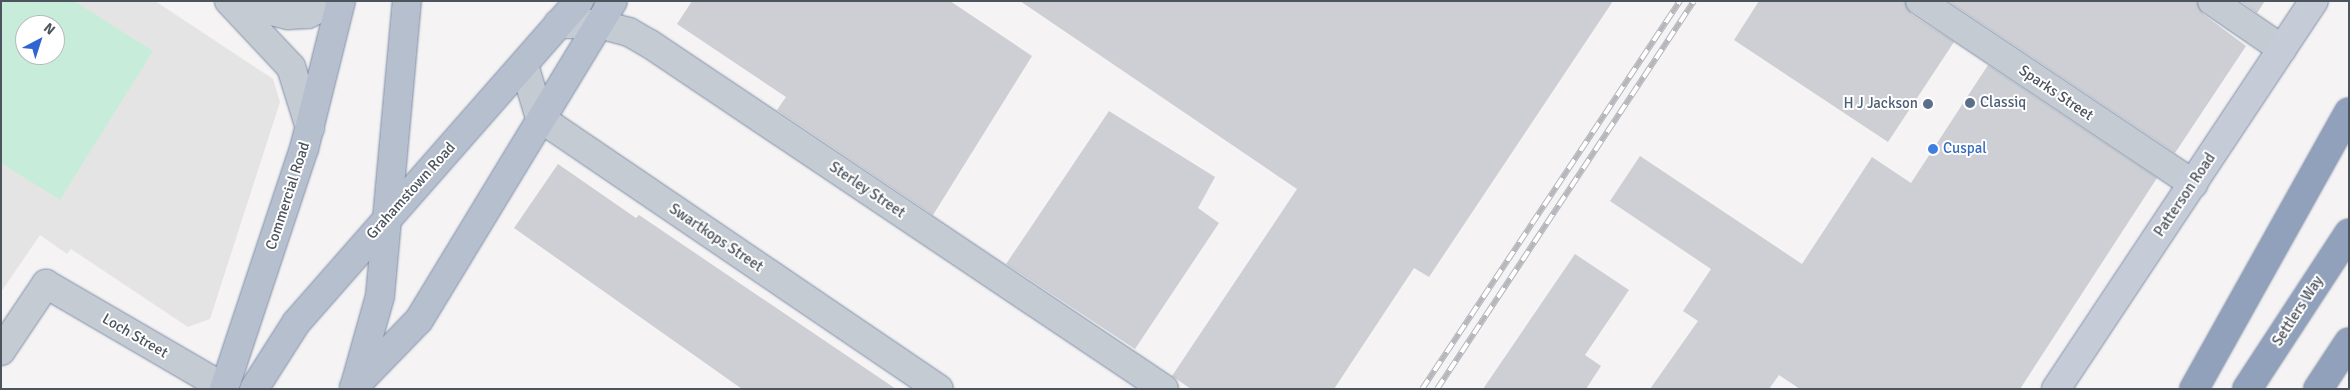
<!DOCTYPE html>
<html>
<head>
<meta charset="utf-8">
<style>
  body { margin:0 }
  #map { position:relative; width:2350px; height:390px; overflow:hidden; background:#f5f3f3; font-family:Signika,sans-serif }
  div>[style] { position:absolute }
  [style*='--x'] { left:calc(var(--x)*1px); top:calc(var(--y)*1px); width:calc(var(--w)*1px); rotate:calc(var(--a)*1deg) }
  .education>* { inset:0; background:#e5e4e4 }
  .green>* { inset:0; background:#c8ecda }
  .building>* { inset:0; background:#cdcfd4 }
  .roads { filter:drop-shadow(0 0 1px #7c8ca7) drop-shadow(0 0 1px #7c8ca7) }
  .street>* { height:28px; margin:-14px; padding:0 14px; transform-origin:14px; border-radius:14px; background:#c5cbd2 }
  .secondary>* { height:28px; margin:-14px; padding:0 14px; transform-origin:14px; border-radius:14px; background:#c6ccd7 }
  .primary>* { height:28px; margin:-14px; padding:0 14px; transform-origin:14px; border-radius:14px; background:#b6bfce }
  .highway>* { height:28px; margin:-14px; padding:0 14px; transform-origin:14px; border-radius:14px; background:#91a1bb }
  .rail>* { height:5.5px; margin-top:-2.75px; transform-origin:0; background:repeating-linear-gradient(90deg,#fff 0 11px,#b6b7bc 0 22px); box-sizing:border-box; border-block:1px solid #b6b7bc }
  .dots>* { width:14px; height:14px; translate:-50% -50%; box-sizing:border-box; border:2px solid #fff; border-radius:50% }
  span { translate:-50% -50%; white-space:nowrap; text-align:center; line-height:1.15; -webkit-text-stroke:4px #fff; paint-order:stroke }
  .street-label { font-size:15px; color:#4c545e }
  .service-label { font-size:15px; color:#4e5e75 }
  .left { translate:0 -50%; text-align:left }
  .right { translate:-100% -50%; text-align:right }
  .shop-label { font-size:15px; color:#366cbe }
  .frame { position:absolute; inset:0; border:2px solid #4c545e; pointer-events:none }
  .north { position:absolute; left:15px; top:15px; width:50px; height:50px; box-sizing:border-box; background:#fff; border:1px solid #b7bbbf; border-radius:50%; rotate:40deg; font-size:14px; font-weight:700; line-height:20px; text-align:center; color:#4c545e }
  .north::after { content:''; display:block; margin:auto; width:18px; height:22px; background:#3065d1; clip-path:polygon(50% 0,100% 100%,50% 72%,0 100%) }
</style>
</head>
<body>
<div id="map">
  <div class="education">
    <i style="clip-path:polygon(evenodd,1px 1px,155px 1px,273px 79px,280px 102px,210px 319px,188px 327px,71px 249px,67px 254px,40px 235px,1px 292px,1px 1px,25px 25px,55px 25px,55px 55px,25px 55px,25px 25px)"></i>
  </div>
  <div class="green">
    <i style="clip-path:polygon(evenodd,1px 1px,74px 1px,153px 51px,60px 200px,1px 163px,1px 1px,25px 25px,55px 25px,55px 55px,25px 55px,25px 25px)"></i>
  </div>
  <div class="building">
    <i style="clip-path:polygon(692px 1px,950px 1px,1032px 56px,933px 215px,777px 110px,786px 97px,677px 24px)"></i>
    <i style="clip-path:polygon(1020px 1px,1613px 1px,1429px 277px,1414px 268px,1334px 389px,1191px 389px,1172px 376px,1297px 189px)"></i>
    <i style="clip-path:polygon(1759px 1px,1905px 1px,1911px 14px,1954px 42px,1888px 142px,1734px 40px)"></i>
    <i style="clip-path:polygon(1948px 1px,2197px 1px,2203px 14px,2246px 46px,2175px 153px)"></i>
    <i style="clip-path:polygon(2240px 1px,2265px 1px,2257px 13px)"></i>
    <i style="clip-path:polygon(1988px 65px,2157px 178px,2020px 389px,1800px 389px,1779px 375px,1769px 389px,1650px 389px,1698px 321px,1683px 311px,1711px 269px,1610px 201px,1640px 156px,1802px 264px,1872px 157px,1911px 183px)"></i>
    <i style="clip-path:polygon(1109px 111px,1215px 177px,1198px 208px,1219px 223px,1135px 349px,1006px 264px)"></i>
    <i style="clip-path:polygon(558px 164px,636px 218px,639px 215px,896px 389px,742px 389px,514px 228px)"></i>
    <i style="clip-path:polygon(1575px 254px,1629px 290px,1585px 355px,1601px 366px,1586px 389px,1483px 389px)"></i>
  </div>
  <div class="roads">
    <div class="street">
      <i style="--x:229;--y:1;--w:91;--a:46.8"></i>
      <i style="--x:291;--y:67;--w:64;--a:72.7"></i>
      <i style="--x:1920;--y:1;--w:329;--a:33.8"></i>
      <i style="--x:2212;--y:1;--w:85;--a:34.4"></i>
      <i style="--x:233;--y:2;--w:57;--a:13.3"></i>
      <i style="--x:288;--y:15;--w:20;--a:-3"></i>
      <i style="--x:308;--y:14;--w:28;--a:-27"></i>
      <i style="--x:558;--y:24;--w:41;--a:0"></i>
      <i style="--x:599;--y:24;--w:31;--a:15"></i>
      <i style="--x:629;--y:32;--w:24;--a:30"></i>
      <i style="--x:650;--y:44;--w:619;--a:33.87"></i>
      <i style="--x:524;--y:65;--w:55;--a:73.2"></i>
      <i style="--x:540;--y:118;--w:482;--a:34.2"></i>
      <i style="--x:1;--y:351;--w:81;--a:-56.1"></i>
      <i style="--x:46;--y:284;--w:207;--a:30.2"></i>
    </div>
    <div class="secondary">
      <i style="--x:2056;--y:389;--w:466;--a:-56.4"></i>
    </div>
    <div class="primary">
      <i style="--x:355;--y:385;--w:92;--a:-74.3"></i>
      <i style="--x:380;--y:296;--w:296;--a:-84.8"></i>
      <i style="--x:354;--y:387;--w:93;--a:-45.9"></i>
      <i style="--x:419;--y:320;--w:373;--a:-58.7"></i>
      <i style="--x:224;--y:389;--w:253;--a:-71.6"></i>
      <i style="--x:304;--y:149;--w:153;--a:-76"></i>
      <i style="--x:254;--y:389;--w:78;--a:-57.5"></i>
      <i style="--x:296;--y:323;--w:429;--a:-48.7"></i>
    </div>
    <div class="highway">
      <i style="--x:2194;--y:389;--w:317;--a:-60.8"></i>
      <i style="--x:2247;--y:389;--w:186;--a:-56.8"></i>
      <i style="--x:2318;--y:389;--w:56;--a:-56.6"></i>
    </div>
  </div>
  <div class="rail">
    <i style="--x:1422;--y:389;--w:466;--a:-56.4"></i>
    <i style="--x:1437;--y:389;--w:465;--a:-56.5"></i>
  </div>
  <div class="dots">
    <i style="left:1970px;top:103px;background:#5c6f8a"></i>
    <i style="left:1928px;top:104px;background:#5c6f8a"></i>
    <i style="left:1933px;top:149px;background:#3f7fe0"></i>
  </div>
  <div class="street-label">
    <span style="left:2056px;top:93px;rotate:34deg">Sparks Street</span>
    <span style="left:867px;top:190px;rotate:34deg">Sterley Street</span>
    <span style="left:411px;top:191px;rotate:-48deg">Grahamstown Road</span>
    <span style="left:2185px;top:195px;rotate:-56deg">Patterson Road</span>
    <span style="left:288px;top:196px;rotate:-72deg">Commercial Road</span>
    <span style="left:716px;top:238px;rotate:34deg">Swartkops Street</span>
    <span style="left:2298px;top:311px;rotate:-57deg">Settlers Way</span>
    <span style="left:135px;top:336px;rotate:30deg">Loch Street</span>
  </div>
  <div class="service-label">
    <span class="left" style="left:1980px;top:103px">Classiq</span>
    <span class="right" style="left:1918px;top:104px">H J Jackson</span>
  </div>
  <div class="shop-label">
    <span class="left" style="left:1943px;top:149px">Cuspal</span>
  </div>
  <div class="frame"></div>
  <div class="north">N</div>
</div>
</body>
</html>
